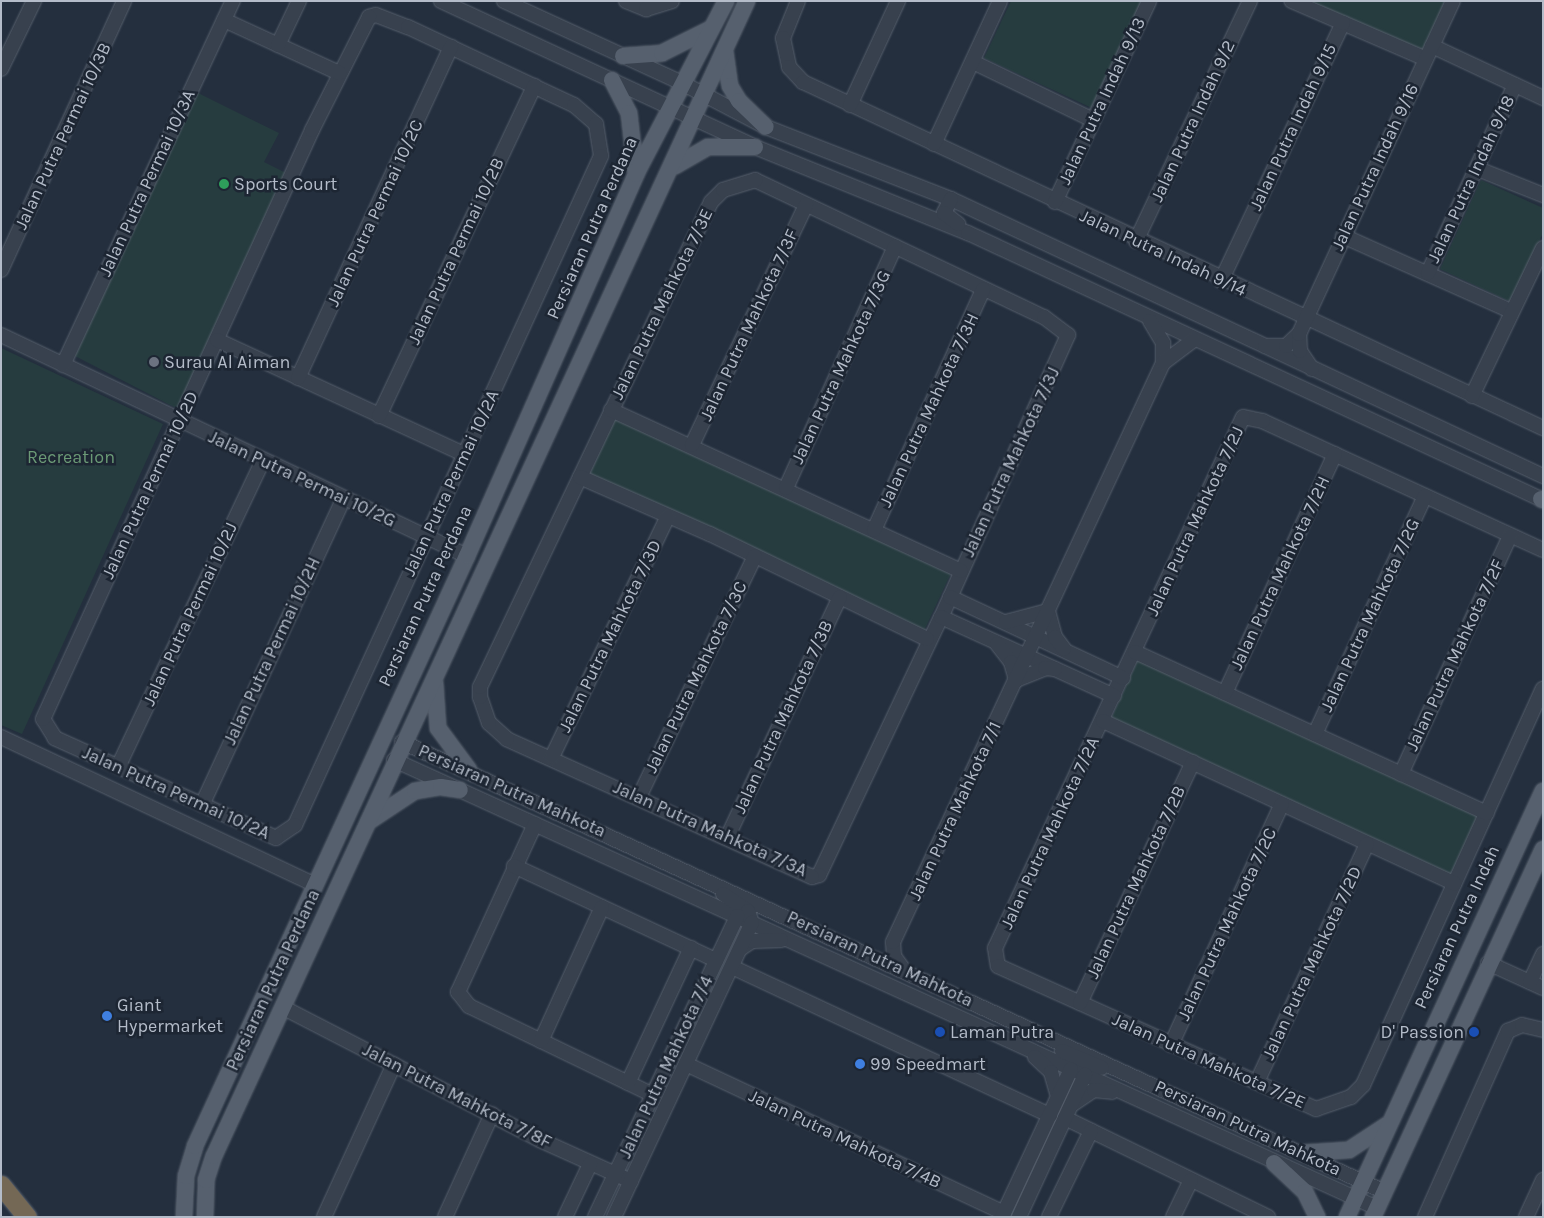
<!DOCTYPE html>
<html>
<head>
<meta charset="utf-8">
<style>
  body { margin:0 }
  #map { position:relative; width:1544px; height:1218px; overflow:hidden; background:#242f3e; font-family:Karla,sans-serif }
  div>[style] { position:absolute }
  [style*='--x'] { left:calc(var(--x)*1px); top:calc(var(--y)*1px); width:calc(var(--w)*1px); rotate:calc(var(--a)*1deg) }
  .green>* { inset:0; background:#263c3f }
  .roads { filter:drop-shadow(0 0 1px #565f6c) drop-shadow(0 0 1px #565f6c) }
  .minor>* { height:14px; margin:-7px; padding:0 7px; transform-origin:7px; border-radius:7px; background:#38414e }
  .major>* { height:16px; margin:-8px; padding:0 8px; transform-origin:8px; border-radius:8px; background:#56606e }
  .highway>* { height:19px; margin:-9.5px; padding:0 9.5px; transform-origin:9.5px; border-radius:9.5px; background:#746855 }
  .dots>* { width:14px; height:14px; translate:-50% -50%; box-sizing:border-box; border:2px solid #1d2633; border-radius:50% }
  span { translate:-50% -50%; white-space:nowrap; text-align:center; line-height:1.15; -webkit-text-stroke:5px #1d2633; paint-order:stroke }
  .street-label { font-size:18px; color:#b4bcc9 }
  .poi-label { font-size:18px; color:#b4bcc9 }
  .left { translate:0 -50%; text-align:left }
  .right { translate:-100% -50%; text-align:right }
  .park-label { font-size:18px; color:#6b9a76 }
  .frame { position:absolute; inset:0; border:2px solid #b4bcc9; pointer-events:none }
</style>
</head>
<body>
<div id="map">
  <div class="green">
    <i style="clip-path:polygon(1011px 1px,1142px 1px,1092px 108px,984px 58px)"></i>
    <i style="clip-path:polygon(1307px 1px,1445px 1px,1421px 55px)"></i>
    <i style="clip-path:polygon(196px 92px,279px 133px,264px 162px,288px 174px,178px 409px,75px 356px)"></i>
    <i style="clip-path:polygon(1481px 180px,1543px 208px,1543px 233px,1511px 302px,1440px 269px)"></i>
    <i style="clip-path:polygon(1px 348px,163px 424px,22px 734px,1px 725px)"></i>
    <i style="clip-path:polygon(617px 414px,952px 571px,923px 633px,588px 478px)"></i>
    <i style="clip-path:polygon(1139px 658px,1482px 813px,1451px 879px,1110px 721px)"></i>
  </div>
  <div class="roads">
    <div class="minor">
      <i style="--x:441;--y:1;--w:346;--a:24.9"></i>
      <i style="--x:755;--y:147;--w:230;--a:22"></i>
      <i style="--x:968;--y:233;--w:634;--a:24.91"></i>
      <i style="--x:504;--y:1;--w:194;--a:24.7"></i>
      <i style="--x:680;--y:82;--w:97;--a:27.6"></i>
      <i style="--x:766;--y:127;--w:199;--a:21.3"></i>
      <i style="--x:951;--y:199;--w:654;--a:25.08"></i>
      <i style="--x:626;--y:1;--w:22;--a:22"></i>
      <i style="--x:646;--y:9;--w:27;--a:-17"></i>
      <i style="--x:798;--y:1;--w:40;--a:112"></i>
      <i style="--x:783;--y:38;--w:30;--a:78"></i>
      <i style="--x:789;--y:67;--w:21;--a:47"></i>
      <i style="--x:803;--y:82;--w:817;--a:25.06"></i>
      <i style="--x:369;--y:17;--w:7;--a:-16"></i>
      <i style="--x:376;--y:15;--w:34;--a:21"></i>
      <i style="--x:408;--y:27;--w:183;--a:25.2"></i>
      <i style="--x:574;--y:105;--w:29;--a:41"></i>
      <i style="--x:596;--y:124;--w:32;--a:81"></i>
      <i style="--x:601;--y:156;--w:736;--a:114.58"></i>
      <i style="--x:295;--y:825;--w:23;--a:146"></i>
      <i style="--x:276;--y:838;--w:243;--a:-155.7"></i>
      <i style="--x:55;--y:738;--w:22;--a:-122"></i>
      <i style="--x:43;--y:719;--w:648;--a:-65.45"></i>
      <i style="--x:312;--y:130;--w:127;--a:-63.2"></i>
      <i style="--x:224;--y:20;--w:127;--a:24.7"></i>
      <i style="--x:1343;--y:23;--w:90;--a:23.4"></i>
      <i style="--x:278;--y:45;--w:49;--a:-64.5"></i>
      <i style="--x:1432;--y:46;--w:123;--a:25.1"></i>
      <i style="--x:973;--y:62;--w:133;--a:25.8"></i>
      <i style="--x:1;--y:69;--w:76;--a:-64.1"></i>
      <i style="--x:850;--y:105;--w:115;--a:-65.2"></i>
      <i style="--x:934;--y:144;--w:157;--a:-65.2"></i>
      <i style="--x:1478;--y:169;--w:70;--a:21.8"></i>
      <i style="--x:755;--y:180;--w:320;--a:25.4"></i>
      <i style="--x:1044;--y:317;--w:30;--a:37"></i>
      <i style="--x:1068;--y:335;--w:309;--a:114.2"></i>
      <i style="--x:941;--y:617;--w:285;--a:115.3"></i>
      <i style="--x:819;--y:875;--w:7;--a:164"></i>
      <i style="--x:812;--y:877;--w:335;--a:-155.7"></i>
      <i style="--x:507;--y:739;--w:24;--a:-138"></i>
      <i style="--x:489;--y:723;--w:28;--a:-109"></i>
      <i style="--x:480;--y:697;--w:10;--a:-90"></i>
      <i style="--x:480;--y:687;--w:537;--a:-64.53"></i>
      <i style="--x:711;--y:202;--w:17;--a:-45"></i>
      <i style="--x:723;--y:190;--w:34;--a:-17"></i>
      <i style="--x:951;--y:199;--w:16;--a:117"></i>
      <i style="--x:944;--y:213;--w:18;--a:38"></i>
      <i style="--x:1055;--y:202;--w:222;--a:-64.9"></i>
      <i style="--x:1343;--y:236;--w:184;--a:24.1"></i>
      <i style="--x:1136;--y:241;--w:266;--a:-64.6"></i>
      <i style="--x:1;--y:270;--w:296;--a:-65.4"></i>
      <i style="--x:1428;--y:273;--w:207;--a:-65.2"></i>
      <i style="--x:1221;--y:281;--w:285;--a:-64.7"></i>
      <i style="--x:1343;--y:23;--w:56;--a:-156.7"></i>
      <i style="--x:1150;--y:321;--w:26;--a:59"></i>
      <i style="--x:1163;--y:343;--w:20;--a:90"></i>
      <i style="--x:1;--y:335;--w:516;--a:25.37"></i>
      <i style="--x:217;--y:340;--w:272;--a:24.8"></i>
      <i style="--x:1265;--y:346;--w:21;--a:0"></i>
      <i style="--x:1286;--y:346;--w:18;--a:-43"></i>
      <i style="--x:63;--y:365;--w:402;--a:-65"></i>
      <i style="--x:1312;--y:369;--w:22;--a:-124"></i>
      <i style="--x:1300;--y:351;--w:17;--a:-93"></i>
      <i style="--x:1299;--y:334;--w:367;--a:-65.2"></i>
      <i style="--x:298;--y:378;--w:365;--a:-65.2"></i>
      <i style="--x:1472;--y:396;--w:164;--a:-64.4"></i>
      <i style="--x:611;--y:410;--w:385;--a:24.7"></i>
      <i style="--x:379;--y:416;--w:365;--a:-64.8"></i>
      <i style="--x:692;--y:445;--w:266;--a:-64.6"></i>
      <i style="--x:580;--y:477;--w:142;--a:23.7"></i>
      <i style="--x:710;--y:534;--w:241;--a:25.8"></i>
      <i style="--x:786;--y:488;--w:265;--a:-65.7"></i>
      <i style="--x:874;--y:530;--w:264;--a:-65.6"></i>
      <i style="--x:1543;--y:550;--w:308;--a:-155.3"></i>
      <i style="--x:1263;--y:421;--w:20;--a:-169"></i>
      <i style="--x:1243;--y:417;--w:586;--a:115.03"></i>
      <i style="--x:995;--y:948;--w:18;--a:81"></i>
      <i style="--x:998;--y:966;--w:349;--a:24.2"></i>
      <i style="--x:1316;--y:1109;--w:37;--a:-19"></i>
      <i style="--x:1351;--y:1097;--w:17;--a:-45"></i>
      <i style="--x:1363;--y:1085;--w:435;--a:-65.6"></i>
      <i style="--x:950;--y:597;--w:191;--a:25.1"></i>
      <i style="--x:1048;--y:611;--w:27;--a:75"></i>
      <i style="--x:1055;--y:637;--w:15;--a:53"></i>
      <i style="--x:941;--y:617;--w:190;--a:24.5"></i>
      <i style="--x:1006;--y:622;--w:43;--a:-14.7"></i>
      <i style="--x:997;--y:644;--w:23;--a:52"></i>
      <i style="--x:1011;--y:662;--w:19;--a:74"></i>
      <i style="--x:1135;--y:652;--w:387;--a:24.6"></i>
      <i style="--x:1016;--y:680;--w:31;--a:-22"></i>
      <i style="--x:1045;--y:668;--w:10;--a:6"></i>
      <i style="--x:1225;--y:693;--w:263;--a:-65.3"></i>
      <i style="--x:1103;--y:721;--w:387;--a:24.8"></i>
      <i style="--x:1315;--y:734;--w:262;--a:-65.2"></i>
      <i style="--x:1;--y:737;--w:347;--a:25.2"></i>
      <i style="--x:402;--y:742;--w:1081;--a:24.6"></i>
      <i style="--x:552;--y:757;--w:267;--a:-64.3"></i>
      <i style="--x:394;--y:760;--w:1080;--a:24.5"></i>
      <i style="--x:118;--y:767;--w:337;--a:-64.7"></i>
      <i style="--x:1401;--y:774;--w:262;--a:-65.4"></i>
      <i style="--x:639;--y:797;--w:267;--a:-64.3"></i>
      <i style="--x:202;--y:805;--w:338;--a:-65.2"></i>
      <i style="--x:535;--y:824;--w:185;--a:114.6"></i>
      <i style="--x:458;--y:992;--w:18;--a:52"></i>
      <i style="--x:469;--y:1006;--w:204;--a:25.8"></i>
      <i style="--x:727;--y:838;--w:266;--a:-64.9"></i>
      <i style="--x:514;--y:866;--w:223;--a:25"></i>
      <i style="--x:723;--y:894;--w:30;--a:34"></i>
      <i style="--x:748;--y:911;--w:13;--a:72"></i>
      <i style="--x:740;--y:949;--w:14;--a:-34"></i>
      <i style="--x:752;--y:941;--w:29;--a:-2"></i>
      <i style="--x:1488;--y:963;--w:60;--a:24.4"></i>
      <i style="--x:732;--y:967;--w:351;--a:25"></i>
      <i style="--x:904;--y:970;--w:17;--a:-126"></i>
      <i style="--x:894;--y:956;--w:14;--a:-94"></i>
      <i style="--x:893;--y:942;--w:639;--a:-65"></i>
      <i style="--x:1163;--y:363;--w:38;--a:-37"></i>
      <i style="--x:1530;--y:982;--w:31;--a:-65"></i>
      <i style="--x:1080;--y:1003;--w:266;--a:-64.9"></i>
      <i style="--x:284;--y:1008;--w:288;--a:27.3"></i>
      <i style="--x:540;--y:1140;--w:100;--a:24.3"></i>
      <i style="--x:541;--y:1041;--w:147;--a:-65.5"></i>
      <i style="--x:1171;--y:1045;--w:265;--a:-65.3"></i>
      <i style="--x:1062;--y:1051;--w:43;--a:23"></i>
      <i style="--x:1035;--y:1057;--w:22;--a:43"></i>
      <i style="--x:1051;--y:1072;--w:25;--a:74"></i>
      <i style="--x:686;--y:1064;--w:351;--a:25.1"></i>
      <i style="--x:1257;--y:1082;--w:262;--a:-65.2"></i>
      <i style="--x:628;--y:1083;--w:149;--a:-65"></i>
      <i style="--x:1073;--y:1104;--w:25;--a:-34"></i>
      <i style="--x:1094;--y:1090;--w:18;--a:6"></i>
      <i style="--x:1065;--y:1118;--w:226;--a:26"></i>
      <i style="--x:324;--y:1217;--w:168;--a:-65.4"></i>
      <i style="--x:445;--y:1217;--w:113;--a:-65.5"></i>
      <i style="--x:565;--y:1217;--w:59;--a:-64.7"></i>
      <i style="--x:595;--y:1217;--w:333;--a:-64.7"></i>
      <i style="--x:614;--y:1217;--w:325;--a:-64.9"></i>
      <i style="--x:1002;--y:1217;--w:163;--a:-65"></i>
      <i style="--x:1019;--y:1217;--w:157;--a:-65.1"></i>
      <i style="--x:1049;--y:1217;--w:96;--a:-64"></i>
      <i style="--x:1173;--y:1217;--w:41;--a:-64.1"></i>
      <i style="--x:1425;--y:1217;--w:204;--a:-66"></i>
      <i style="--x:1508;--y:1031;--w:15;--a:-23"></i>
      <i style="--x:1522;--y:1025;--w:22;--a:13"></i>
      <i style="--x:1526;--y:1217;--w:41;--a:-65.3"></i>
    </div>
    <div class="major">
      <i style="--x:725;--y:51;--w:35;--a:82"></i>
      <i style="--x:730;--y:86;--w:17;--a:59"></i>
      <i style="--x:739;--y:101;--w:37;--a:44"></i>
      <i style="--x:623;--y:56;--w:39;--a:-4"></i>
      <i style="--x:662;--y:53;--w:54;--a:-26.6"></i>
      <i style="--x:612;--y:80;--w:37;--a:63"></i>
      <i style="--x:629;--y:113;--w:61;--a:83.5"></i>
      <i style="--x:675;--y:166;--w:38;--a:-30"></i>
      <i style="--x:708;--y:147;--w:47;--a:0"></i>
      <i style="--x:1541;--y:499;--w:2;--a:27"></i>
      <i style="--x:435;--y:683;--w:45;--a:86.2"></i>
      <i style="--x:438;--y:728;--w:52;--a:53.6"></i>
      <i style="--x:368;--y:822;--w:56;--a:-33.4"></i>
      <i style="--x:415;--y:791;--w:26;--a:-9"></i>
      <i style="--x:441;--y:787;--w:19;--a:9"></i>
      <i style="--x:1302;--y:1153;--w:47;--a:-3.7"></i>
      <i style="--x:1349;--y:1150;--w:45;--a:-33.3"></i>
      <i style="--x:1274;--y:1163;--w:42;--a:43.1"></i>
      <i style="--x:1305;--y:1192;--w:28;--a:64"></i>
      <i style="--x:184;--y:1217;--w:41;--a:-87.2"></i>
      <i style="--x:186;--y:1176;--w:31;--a:-73"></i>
      <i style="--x:195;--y:1146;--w:650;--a:-65.25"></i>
      <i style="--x:467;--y:556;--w:418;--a:-66.1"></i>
      <i style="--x:636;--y:174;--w:195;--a:-62.5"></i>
      <i style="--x:205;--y:1217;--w:37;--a:-88"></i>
      <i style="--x:206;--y:1180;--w:25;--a:-72"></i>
      <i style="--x:214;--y:1156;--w:1272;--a:-65.23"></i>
      <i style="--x:1347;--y:1217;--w:469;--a:-65.3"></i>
      <i style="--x:1373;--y:1217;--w:405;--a:-65.2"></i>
    </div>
    <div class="highway">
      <i style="--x:1;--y:1185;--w:41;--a:50.9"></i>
    </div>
  </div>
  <div class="dots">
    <i style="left:224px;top:184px;background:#2e9e5b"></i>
    <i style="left:154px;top:362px;background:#6b7280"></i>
    <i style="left:107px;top:1016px;background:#3f7fe0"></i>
    <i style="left:940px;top:1032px;background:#1a4fb4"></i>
    <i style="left:1474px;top:1032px;background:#1a4fb4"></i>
    <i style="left:860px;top:1064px;background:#3f7fe0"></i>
  </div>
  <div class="street-label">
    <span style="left:1102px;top:101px;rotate:-65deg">Jalan Putra Indah 9/13</span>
    <span style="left:1193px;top:121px;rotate:-65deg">Jalan Putra Indah 9/2</span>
    <span style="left:1293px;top:127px;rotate:-65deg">Jalan Putra Indah 9/15</span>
    <span style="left:63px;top:136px;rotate:-65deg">Jalan Putra Permai 10/3B</span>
    <span style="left:1375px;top:167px;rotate:-65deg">Jalan Putra Indah 9/16</span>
    <span style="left:1471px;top:179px;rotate:-65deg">Jalan Putra Indah 9/18</span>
    <span style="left:147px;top:183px;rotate:-65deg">Jalan Putra Permai 10/3A</span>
    <span style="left:375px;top:213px;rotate:-65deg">Jalan Putra Permai 10/2C</span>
    <span style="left:592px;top:228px;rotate:-66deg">Persiaran Putra Perdana</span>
    <span style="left:456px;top:251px;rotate:-65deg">Jalan Putra Permai 10/2B</span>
    <span style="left:1163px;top:253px;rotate:25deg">Jalan Putra Indah 9/14</span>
    <span style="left:662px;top:304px;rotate:-64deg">Jalan Putra Mahkota 7/3E</span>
    <span style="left:749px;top:325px;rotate:-65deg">Jalan Putra Mahkota 7/3F</span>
    <span style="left:841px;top:367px;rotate:-65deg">Jalan Putra Mahkota 7/3G</span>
    <span style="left:929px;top:410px;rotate:-65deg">Jalan Putra Mahkota 7/3H</span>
    <span style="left:1011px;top:462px;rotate:-65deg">Jalan Putra Mahkota 7/3J</span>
    <span style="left:302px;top:479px;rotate:25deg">Jalan Putra Permai 10/2G</span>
    <span style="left:451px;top:483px;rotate:-65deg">Jalan Putra Permai 10/2A</span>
    <span style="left:150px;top:485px;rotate:-65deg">Jalan Putra Permai 10/2D</span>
    <span style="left:1195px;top:521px;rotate:-65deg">Jalan Putra Mahkota 7/2J</span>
    <span style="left:1280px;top:573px;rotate:-65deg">Jalan Putra Mahkota 7/2H</span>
    <span style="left:425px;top:596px;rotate:-65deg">Persiaran Putra Perdana</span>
    <span style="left:190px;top:614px;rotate:-65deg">Jalan Putra Permai 10/2J</span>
    <span style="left:1370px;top:615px;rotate:-65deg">Jalan Putra Mahkota 7/2G</span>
    <span style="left:610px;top:636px;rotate:-64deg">Jalan Putra Mahkota 7/3D</span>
    <span style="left:272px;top:651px;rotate:-65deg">Jalan Putra Permai 10/2H</span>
    <span style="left:1455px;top:655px;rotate:-65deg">Jalan Putra Mahkota 7/2F</span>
    <span style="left:696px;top:677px;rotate:-64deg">Jalan Putra Mahkota 7/3C</span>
    <span style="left:783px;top:717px;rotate:-65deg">Jalan Putra Mahkota 7/3B</span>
    <span style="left:512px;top:791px;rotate:24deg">Persiaran Putra Mahkota</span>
    <span style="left:176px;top:793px;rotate:24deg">Jalan Putra Permai 10/2A</span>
    <span style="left:955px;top:811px;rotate:-65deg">Jalan Putra Mahkota 7/1</span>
    <span style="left:710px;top:829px;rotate:24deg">Jalan Putra Mahkota 7/3A</span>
    <span style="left:1050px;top:833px;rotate:-65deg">Jalan Putra Mahkota 7/2A</span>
    <span style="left:1136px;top:882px;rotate:-65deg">Jalan Putra Mahkota 7/2B</span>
    <span style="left:1227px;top:924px;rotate:-65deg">Jalan Putra Mahkota 7/2C</span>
    <span style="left:1457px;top:927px;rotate:-65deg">Persiaran Putra Indah</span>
    <span style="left:880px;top:959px;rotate:25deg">Persiaran Putra Mahkota</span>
    <span style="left:1312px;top:963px;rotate:-65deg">Jalan Putra Mahkota 7/2D</span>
    <span style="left:273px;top:980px;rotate:-65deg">Persiaran Putra Perdana</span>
    <span style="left:1209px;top:1061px;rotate:24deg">Jalan Putra Mahkota 7/2E</span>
    <span style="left:666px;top:1067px;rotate:-65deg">Jalan Putra Mahkota 7/4</span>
    <span style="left:457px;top:1096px;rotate:27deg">Jalan Putra Mahkota 7/8F</span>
    <span style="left:1248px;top:1128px;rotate:25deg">Persiaran Putra Mahkota</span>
    <span style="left:845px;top:1139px;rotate:25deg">Jalan Putra Mahkota 7/4B</span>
  </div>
  <div class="poi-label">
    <span class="left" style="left:234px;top:184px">Sports Court</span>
    <span class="left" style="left:164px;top:362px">Surau Al Aiman</span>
    <span class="left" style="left:117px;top:1016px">Giant<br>Hypermarket</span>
    <span class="left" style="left:950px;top:1032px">Laman Putra</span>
    <span class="right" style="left:1464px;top:1032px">D' Passion</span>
    <span class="left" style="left:870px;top:1064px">99 Speedmart</span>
  </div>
  <div class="park-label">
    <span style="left:71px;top:457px">Recreation</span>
  </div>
  <div class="frame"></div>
</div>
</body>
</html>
